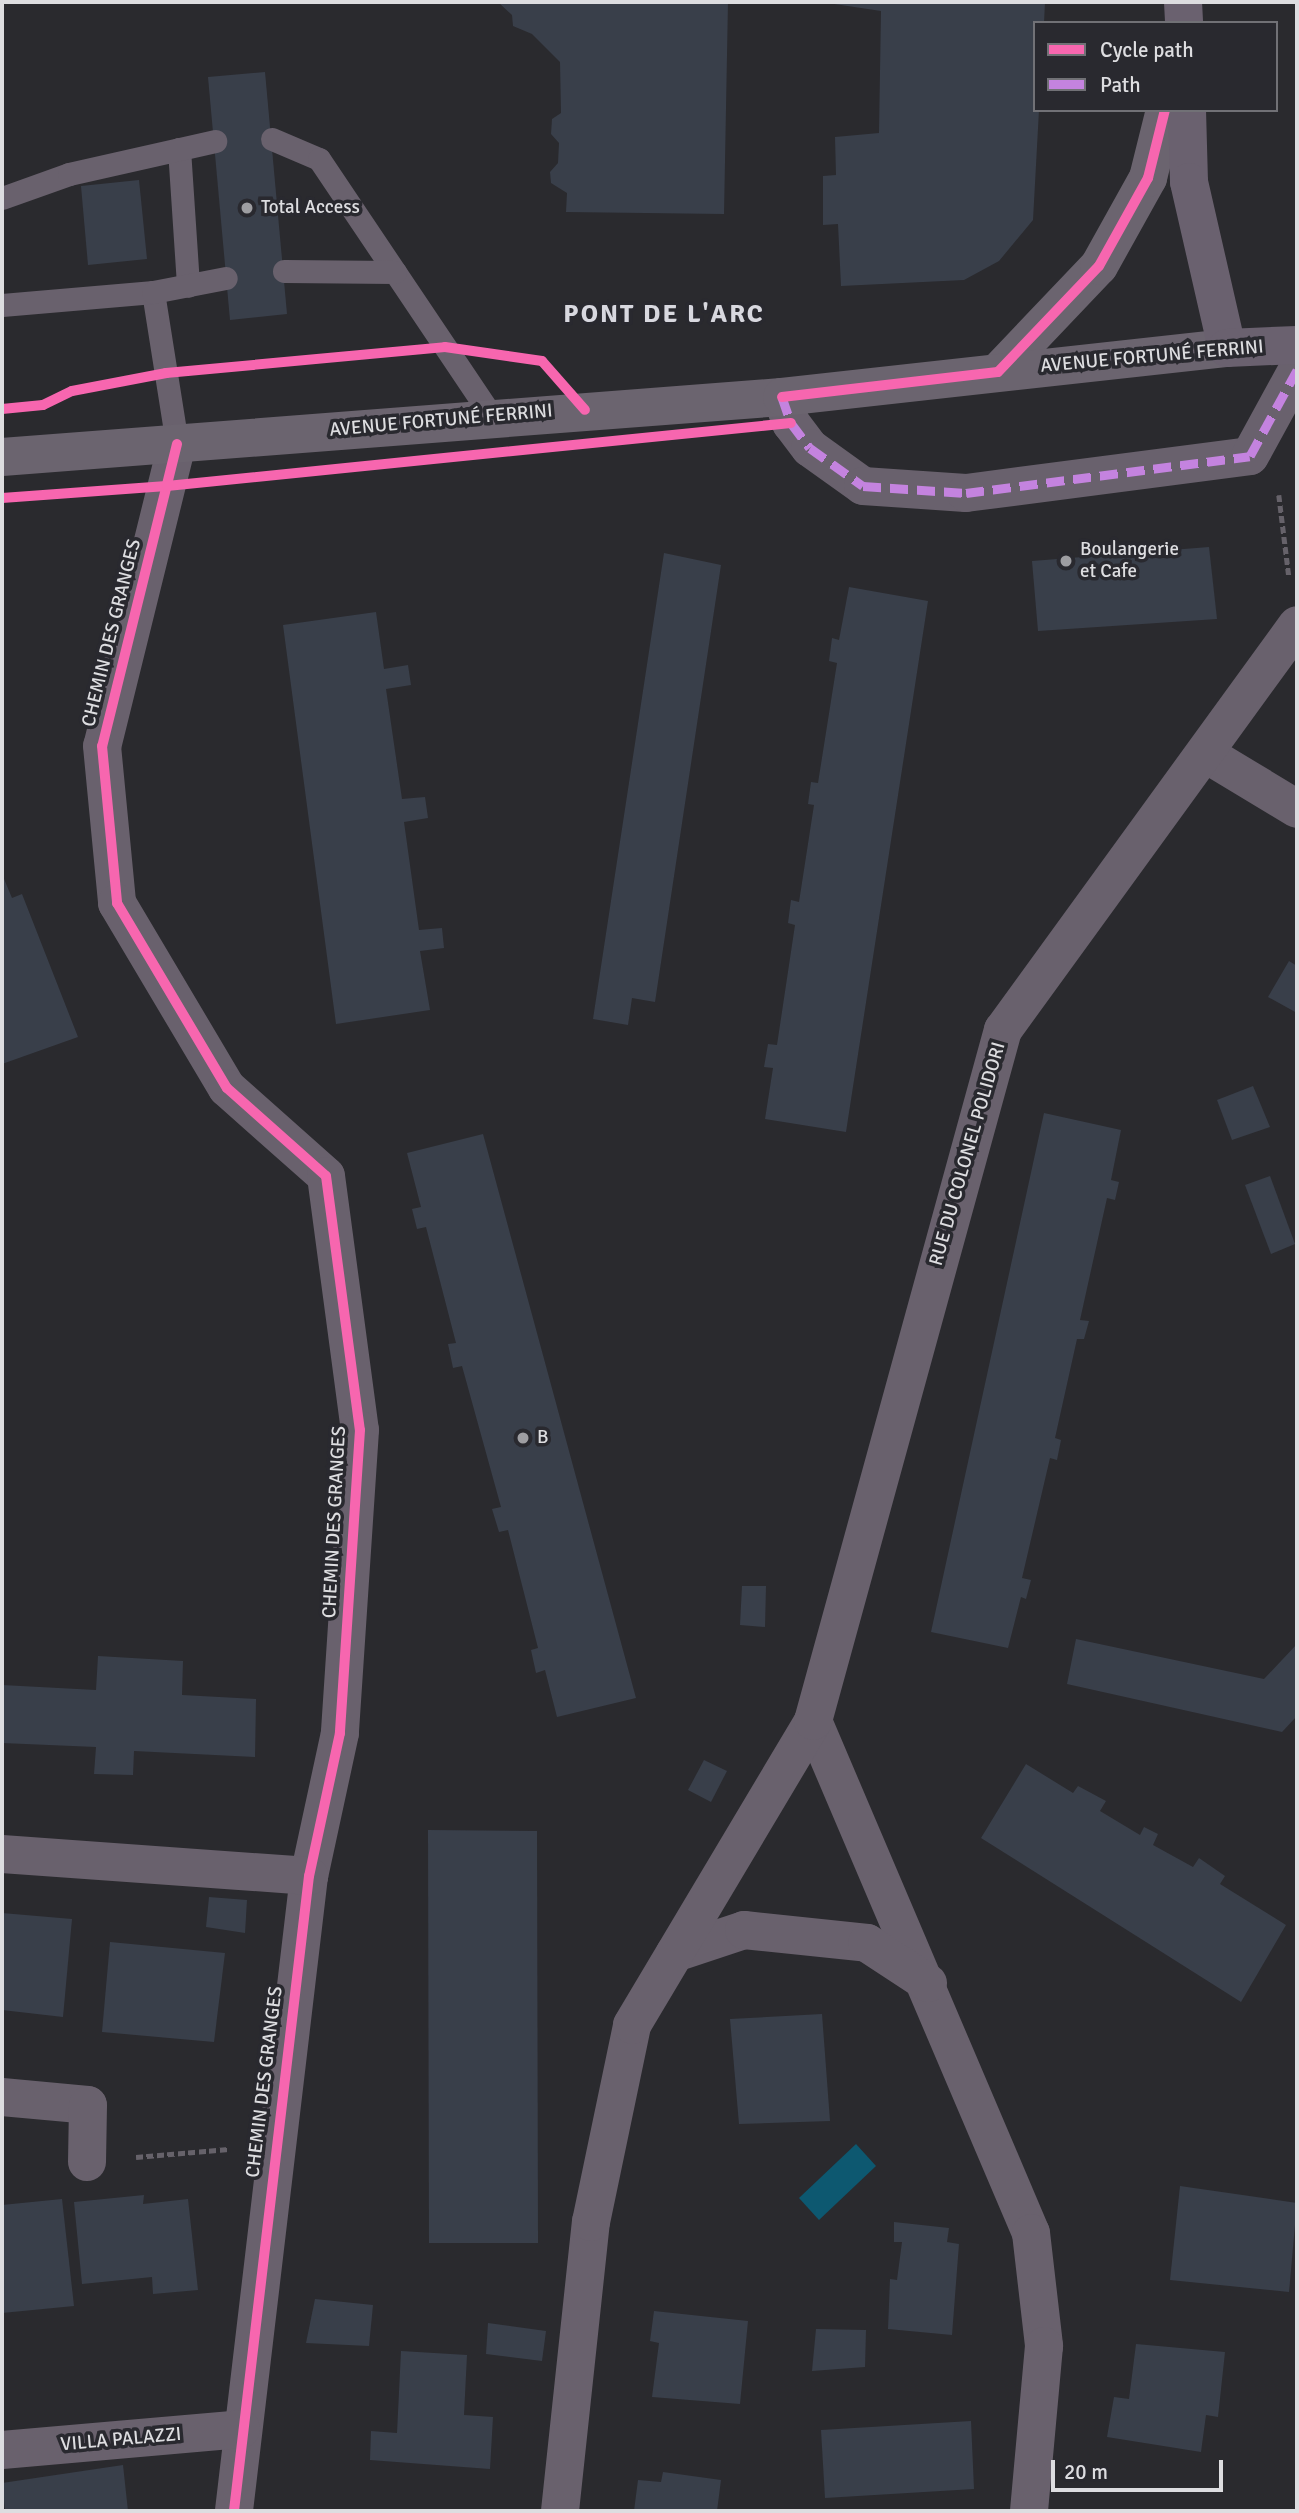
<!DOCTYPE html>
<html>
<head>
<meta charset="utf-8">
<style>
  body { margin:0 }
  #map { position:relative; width:1299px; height:2513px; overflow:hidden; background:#2a2a2e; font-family:Signika,sans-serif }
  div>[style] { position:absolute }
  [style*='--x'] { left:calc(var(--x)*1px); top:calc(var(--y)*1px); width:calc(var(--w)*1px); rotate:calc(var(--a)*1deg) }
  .water>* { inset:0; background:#0d5870 }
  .building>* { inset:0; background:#393f4a }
  .path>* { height:4.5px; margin-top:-2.25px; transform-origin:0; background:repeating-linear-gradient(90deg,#66626a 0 7px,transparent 0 10.5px) }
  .lane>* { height:23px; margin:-11.5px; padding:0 11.5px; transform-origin:11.5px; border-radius:11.5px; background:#69616d }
  .street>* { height:38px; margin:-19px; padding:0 19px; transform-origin:19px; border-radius:19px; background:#69616d }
  .secondary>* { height:38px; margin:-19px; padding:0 19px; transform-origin:19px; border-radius:19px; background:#6b646f }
  .primary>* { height:38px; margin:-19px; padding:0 19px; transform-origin:19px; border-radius:19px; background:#6a616f }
  .quiet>* { height:9px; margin-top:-4.5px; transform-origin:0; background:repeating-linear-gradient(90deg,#c483df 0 18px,transparent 0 27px) }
  .cycleway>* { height:10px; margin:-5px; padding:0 5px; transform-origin:5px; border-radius:5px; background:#f766af }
  .dots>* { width:19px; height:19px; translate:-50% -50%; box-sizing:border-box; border:4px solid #29292f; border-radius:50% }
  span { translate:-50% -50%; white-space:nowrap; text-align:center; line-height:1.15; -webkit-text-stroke:7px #29292f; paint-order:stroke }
  .poi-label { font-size:19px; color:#dddde0 }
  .left { translate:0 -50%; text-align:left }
  .street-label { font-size:19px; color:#dddde0 }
  .district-label { font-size:26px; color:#d8d8df; font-weight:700; letter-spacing:2px }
  .frame { position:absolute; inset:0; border:4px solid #dddde0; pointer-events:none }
  .legend { position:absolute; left:1033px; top:21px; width:245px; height:91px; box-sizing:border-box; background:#29292f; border:2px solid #717176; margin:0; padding:9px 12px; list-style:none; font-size:21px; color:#dddde0 }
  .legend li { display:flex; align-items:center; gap:14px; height:35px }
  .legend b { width:35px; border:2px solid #717176 }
  .scale { position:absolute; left:1051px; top:2460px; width:172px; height:32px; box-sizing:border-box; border:4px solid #dddde0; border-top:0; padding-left:9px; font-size:21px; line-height:24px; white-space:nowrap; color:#dddde0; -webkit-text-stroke:5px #29292f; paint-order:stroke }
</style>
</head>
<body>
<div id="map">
  <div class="water">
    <i style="clip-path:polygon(856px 2144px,876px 2166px,819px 2220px,799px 2198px)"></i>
  </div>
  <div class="building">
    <i style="clip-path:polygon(498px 2px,728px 2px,724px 214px,566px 212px,567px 193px,551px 183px,550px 172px,558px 163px,559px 143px,551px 134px,552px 119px,561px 113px,560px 62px,532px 34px,513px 26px,512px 15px)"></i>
    <i style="clip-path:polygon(821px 2px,1045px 2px,1044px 23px,1035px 23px,1035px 110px,1039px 110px,1033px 220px,999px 261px,964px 280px,841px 286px,838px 224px,823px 225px,823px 176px,836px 175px,835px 137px,879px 133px,881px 11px)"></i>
    <i style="clip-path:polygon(265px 72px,287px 314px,230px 320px,208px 77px)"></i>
    <i style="clip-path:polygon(139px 180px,147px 259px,88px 265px,81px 186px)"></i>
    <i style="clip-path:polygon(1209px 547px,1217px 619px,1038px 631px,1032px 561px)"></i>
    <i style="clip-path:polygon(664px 553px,721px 565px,655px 1002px,632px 998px,628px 1025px,593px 1019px)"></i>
    <i style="clip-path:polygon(849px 587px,928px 601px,846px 1132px,765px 1119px,773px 1068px,764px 1067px,768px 1044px,777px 1045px,795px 925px,788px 923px,791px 900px,799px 902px,814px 805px,808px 804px,811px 782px,818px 783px,837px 663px,829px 661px,832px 638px,839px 640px)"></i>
    <i style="clip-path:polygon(376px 612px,384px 669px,408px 665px,411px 685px,386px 689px,402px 799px,425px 797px,428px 818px,404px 822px,419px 930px,442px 928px,444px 948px,420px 951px,430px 1010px,336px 1024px,283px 625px)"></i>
    <i style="clip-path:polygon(2px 874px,12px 898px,22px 894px,78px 1037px,2px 1064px)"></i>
    <i style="clip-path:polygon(1289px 961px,1297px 966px,1297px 1013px,1268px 997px)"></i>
    <i style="clip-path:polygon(1253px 1086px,1270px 1127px,1232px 1140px,1217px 1100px)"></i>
    <i style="clip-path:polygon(1044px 1113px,1121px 1130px,1111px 1180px,1119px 1182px,1115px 1200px,1107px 1198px,1080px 1320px,1089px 1321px,1084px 1339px,1077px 1339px,1055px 1438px,1061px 1440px,1057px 1460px,1050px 1458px,1022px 1578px,1031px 1580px,1026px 1599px,1021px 1597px,1008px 1648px,931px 1632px)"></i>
    <i style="clip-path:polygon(483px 1134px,636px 1698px,557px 1717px,545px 1670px,536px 1673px,531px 1650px,538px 1648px,508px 1530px,499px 1532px,492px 1509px,501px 1507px,462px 1366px,453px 1368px,448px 1344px,456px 1343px,426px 1227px,417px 1229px,412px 1209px,421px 1207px,407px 1153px)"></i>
    <i style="clip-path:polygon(1270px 1176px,1295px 1244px,1271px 1254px,1245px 1185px)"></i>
    <i style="clip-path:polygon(742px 1586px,766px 1586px,765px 1627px,740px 1625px)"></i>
    <i style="clip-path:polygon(1076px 1639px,1264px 1679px,1297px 1644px,1297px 1716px,1282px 1732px,1067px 1684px)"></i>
    <i style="clip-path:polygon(98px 1656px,183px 1661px,182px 1695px,256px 1699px,255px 1757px,134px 1751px,133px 1775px,94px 1774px,96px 1747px,2px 1743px,2px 1685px,96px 1690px)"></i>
    <i style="clip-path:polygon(704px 1760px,727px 1771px,711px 1802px,688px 1790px)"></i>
    <i style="clip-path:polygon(1026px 1764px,1073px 1793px,1078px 1786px,1106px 1801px,1100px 1811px,1140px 1835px,1144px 1827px,1158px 1834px,1153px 1845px,1193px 1867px,1199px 1858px,1225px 1876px,1220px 1884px,1286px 1925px,1241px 2002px,981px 1838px)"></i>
    <i style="clip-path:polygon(428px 1830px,537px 1831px,538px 2243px,429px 2243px)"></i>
    <i style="clip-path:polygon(209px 1897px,247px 1900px,245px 1933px,206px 1927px)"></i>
    <i style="clip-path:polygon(2px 1913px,72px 1919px,63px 2017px,2px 2010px)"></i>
    <i style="clip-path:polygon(110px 1942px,225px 1953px,214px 2042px,102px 2032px)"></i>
    <i style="clip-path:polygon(822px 2014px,830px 2121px,739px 2124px,730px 2019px)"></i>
    <i style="clip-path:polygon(1180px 2186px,1297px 2203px,1289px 2292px,1170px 2280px)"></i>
    <i style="clip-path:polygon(144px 2195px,143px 2204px,188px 2199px,198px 2290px,153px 2294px,152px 2277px,82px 2284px,74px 2202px)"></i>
    <i style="clip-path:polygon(62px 2199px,74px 2306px,2px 2313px,2px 2205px)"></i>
    <i style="clip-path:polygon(894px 2222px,949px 2228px,947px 2242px,959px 2244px,952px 2335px,888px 2329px,890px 2279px,897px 2280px,902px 2242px,894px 2242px)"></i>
    <i style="clip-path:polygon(315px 2299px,373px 2305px,369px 2346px,306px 2343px)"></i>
    <i style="clip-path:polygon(654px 2311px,748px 2321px,740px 2404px,652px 2397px,659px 2343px,650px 2341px)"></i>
    <i style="clip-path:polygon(488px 2323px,546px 2331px,542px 2361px,486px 2354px)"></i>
    <i style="clip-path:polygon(816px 2329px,866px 2330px,865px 2367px,812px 2371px)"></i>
    <i style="clip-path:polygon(1136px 2344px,1225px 2352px,1218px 2417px,1206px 2415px,1201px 2452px,1107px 2437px,1114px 2397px,1129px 2399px)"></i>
    <i style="clip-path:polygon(401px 2351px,467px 2355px,464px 2415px,493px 2417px,490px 2469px,370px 2460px,371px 2431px,397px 2433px)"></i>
    <i style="clip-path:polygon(971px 2421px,974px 2489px,825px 2498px,821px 2430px)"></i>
    <i style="clip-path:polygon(123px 2465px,128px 2511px,5px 2511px,2px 2483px)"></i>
    <i style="clip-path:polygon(663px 2472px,721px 2480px,717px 2511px,634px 2511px,638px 2480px,661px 2482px)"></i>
  </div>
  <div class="path">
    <i style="--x:1279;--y:495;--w:83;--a:83"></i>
    <i style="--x:136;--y:2157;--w:93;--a:-4.9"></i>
  </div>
  <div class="lane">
    <i style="--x:272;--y:139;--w:51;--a:23.1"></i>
    <i style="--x:319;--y:159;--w:310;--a:56.1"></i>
    <i style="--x:179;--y:149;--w:137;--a:86.2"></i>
    <i style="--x:2;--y:198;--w:71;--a:-19.7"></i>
    <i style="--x:69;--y:174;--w:150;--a:-12.7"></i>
    <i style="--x:284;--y:271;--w:111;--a:0.5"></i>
    <i style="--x:153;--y:292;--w:154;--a:81"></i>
    <i style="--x:2;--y:305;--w:152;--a:-4.9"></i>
    <i style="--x:153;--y:292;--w:74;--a:-10.9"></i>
  </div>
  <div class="street">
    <i style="--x:782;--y:397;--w:28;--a:71"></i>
    <i style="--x:791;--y:423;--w:31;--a:53"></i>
    <i style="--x:810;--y:448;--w:65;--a:35.6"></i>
    <i style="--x:863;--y:486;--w:103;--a:3.9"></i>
    <i style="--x:966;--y:493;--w:286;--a:-7.4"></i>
    <i style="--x:1250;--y:456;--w:98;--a:-61.3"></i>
    <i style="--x:177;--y:444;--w:311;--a:103.9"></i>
    <i style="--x:102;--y:746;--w:158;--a:84.5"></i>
    <i style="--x:117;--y:903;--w:215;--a:59.3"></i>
    <i style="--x:227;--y:1088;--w:132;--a:41.6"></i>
    <i style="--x:326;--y:1176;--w:256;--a:82.4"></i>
    <i style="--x:360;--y:1430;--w:304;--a:93.8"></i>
    <i style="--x:340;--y:1733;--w:146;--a:102.2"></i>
    <i style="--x:309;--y:1876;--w:639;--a:96.74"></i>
    <i style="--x:1206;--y:754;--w:106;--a:31.1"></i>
    <i style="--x:813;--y:1721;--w:556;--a:66.94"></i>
    <i style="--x:1031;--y:2233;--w:114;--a:83.4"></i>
    <i style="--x:1044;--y:2346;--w:166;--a:95.2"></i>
    <i style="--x:2;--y:1854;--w:308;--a:4.1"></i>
    <i style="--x:675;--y:1953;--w:73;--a:-18.4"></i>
    <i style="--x:744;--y:1930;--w:124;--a:6"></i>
    <i style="--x:867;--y:1943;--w:73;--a:33.3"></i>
    <i style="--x:2;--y:2097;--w:86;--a:5.3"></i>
    <i style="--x:88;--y:2105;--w:57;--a:91"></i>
    <i style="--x:2;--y:2450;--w:240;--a:-5"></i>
    <i style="--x:560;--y:2511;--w:291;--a:-83.9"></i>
    <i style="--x:591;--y:2222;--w:201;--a:-78.2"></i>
    <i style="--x:632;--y:2025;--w:354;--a:-59.2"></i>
    <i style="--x:813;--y:1721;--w:717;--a:-74.63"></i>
    <i style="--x:1003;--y:1030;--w:500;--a:-54.02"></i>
  </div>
  <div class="secondary">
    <i style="--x:998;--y:372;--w:146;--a:-46.4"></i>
    <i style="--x:1099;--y:266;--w:101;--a:-60.9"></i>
    <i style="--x:1148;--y:178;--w:70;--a:-76"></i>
    <i style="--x:2;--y:457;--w:782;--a:-4.4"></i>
    <i style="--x:782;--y:397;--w:448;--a:-6.3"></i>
  </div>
  <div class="primary">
    <i style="--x:1183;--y:2;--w:21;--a:87"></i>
    <i style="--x:1187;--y:110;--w:72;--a:88.4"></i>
    <i style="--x:1189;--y:182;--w:170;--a:77.1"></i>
    <i style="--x:1227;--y:348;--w:70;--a:-2.5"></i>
  </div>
  <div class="quiet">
    <i style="--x:782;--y:397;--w:28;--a:71"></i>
    <i style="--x:791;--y:423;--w:31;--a:53"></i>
    <i style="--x:810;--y:448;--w:65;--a:35.6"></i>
    <i style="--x:863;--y:486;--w:103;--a:3.9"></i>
    <i style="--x:966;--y:493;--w:286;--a:-7.4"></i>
    <i style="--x:1250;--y:456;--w:98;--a:-61.3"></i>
  </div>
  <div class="cycleway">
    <i style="--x:782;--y:397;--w:217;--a:-6.6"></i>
    <i style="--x:998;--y:372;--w:146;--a:-46.4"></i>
    <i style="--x:1099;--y:266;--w:101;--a:-60.9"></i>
    <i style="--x:1148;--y:178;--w:70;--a:-76"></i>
    <i style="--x:2;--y:409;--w:41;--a:-5.6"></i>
    <i style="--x:43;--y:405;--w:32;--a:-26"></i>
    <i style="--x:72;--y:391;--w:96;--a:-10.8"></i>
    <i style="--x:166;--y:373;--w:280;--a:-5.3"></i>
    <i style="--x:445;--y:347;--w:98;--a:8.2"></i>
    <i style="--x:542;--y:361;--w:65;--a:48.7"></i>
    <i style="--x:177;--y:444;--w:311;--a:103.9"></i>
    <i style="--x:102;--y:746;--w:158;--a:84.5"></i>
    <i style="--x:117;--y:903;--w:215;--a:59.3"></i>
    <i style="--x:227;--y:1088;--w:132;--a:41.6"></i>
    <i style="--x:326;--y:1176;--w:256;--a:82.4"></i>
    <i style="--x:360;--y:1430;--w:304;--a:93.8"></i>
    <i style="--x:340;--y:1733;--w:146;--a:102.2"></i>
    <i style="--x:309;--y:1876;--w:639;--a:96.74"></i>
    <i style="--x:2;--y:498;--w:165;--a:-4.2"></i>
    <i style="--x:167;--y:486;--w:627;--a:-5.77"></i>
  </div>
  <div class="dots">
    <i style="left:247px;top:208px;background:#9e9ea2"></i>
    <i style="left:1066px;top:561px;background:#9e9ea2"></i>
    <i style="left:523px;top:1438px;background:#9e9ea2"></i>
  </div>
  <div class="poi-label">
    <span class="left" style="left:261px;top:208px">Total Access</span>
    <span class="left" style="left:1080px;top:561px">Boulangerie<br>et Cafe</span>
    <span class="left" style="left:537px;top:1438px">B</span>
  </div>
  <div class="street-label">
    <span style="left:1152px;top:357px;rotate:-5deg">AVENUE FORTUNÉ FERRINI</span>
    <span style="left:441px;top:421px;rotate:-5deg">AVENUE FORTUNÉ FERRINI</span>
    <span style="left:112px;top:633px;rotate:-76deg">CHEMIN DES GRANGES</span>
    <span style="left:968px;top:1154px;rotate:-74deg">RUE DU COLONEL POLIDORI</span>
    <span style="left:335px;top:1522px;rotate:-87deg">CHEMIN DES GRANGES</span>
    <span style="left:265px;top:2082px;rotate:-83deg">CHEMIN DES GRANGES</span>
    <span style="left:121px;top:2440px;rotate:-5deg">VILLA PALAZZI</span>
  </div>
  <div class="district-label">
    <span style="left:664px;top:315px">PONT DE L'ARC</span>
  </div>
  <div class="frame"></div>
  <ul class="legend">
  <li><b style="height:9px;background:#f766af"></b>Cycle path</li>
  <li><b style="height:9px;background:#c483df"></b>Path</li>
  </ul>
  <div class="scale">20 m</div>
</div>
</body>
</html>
